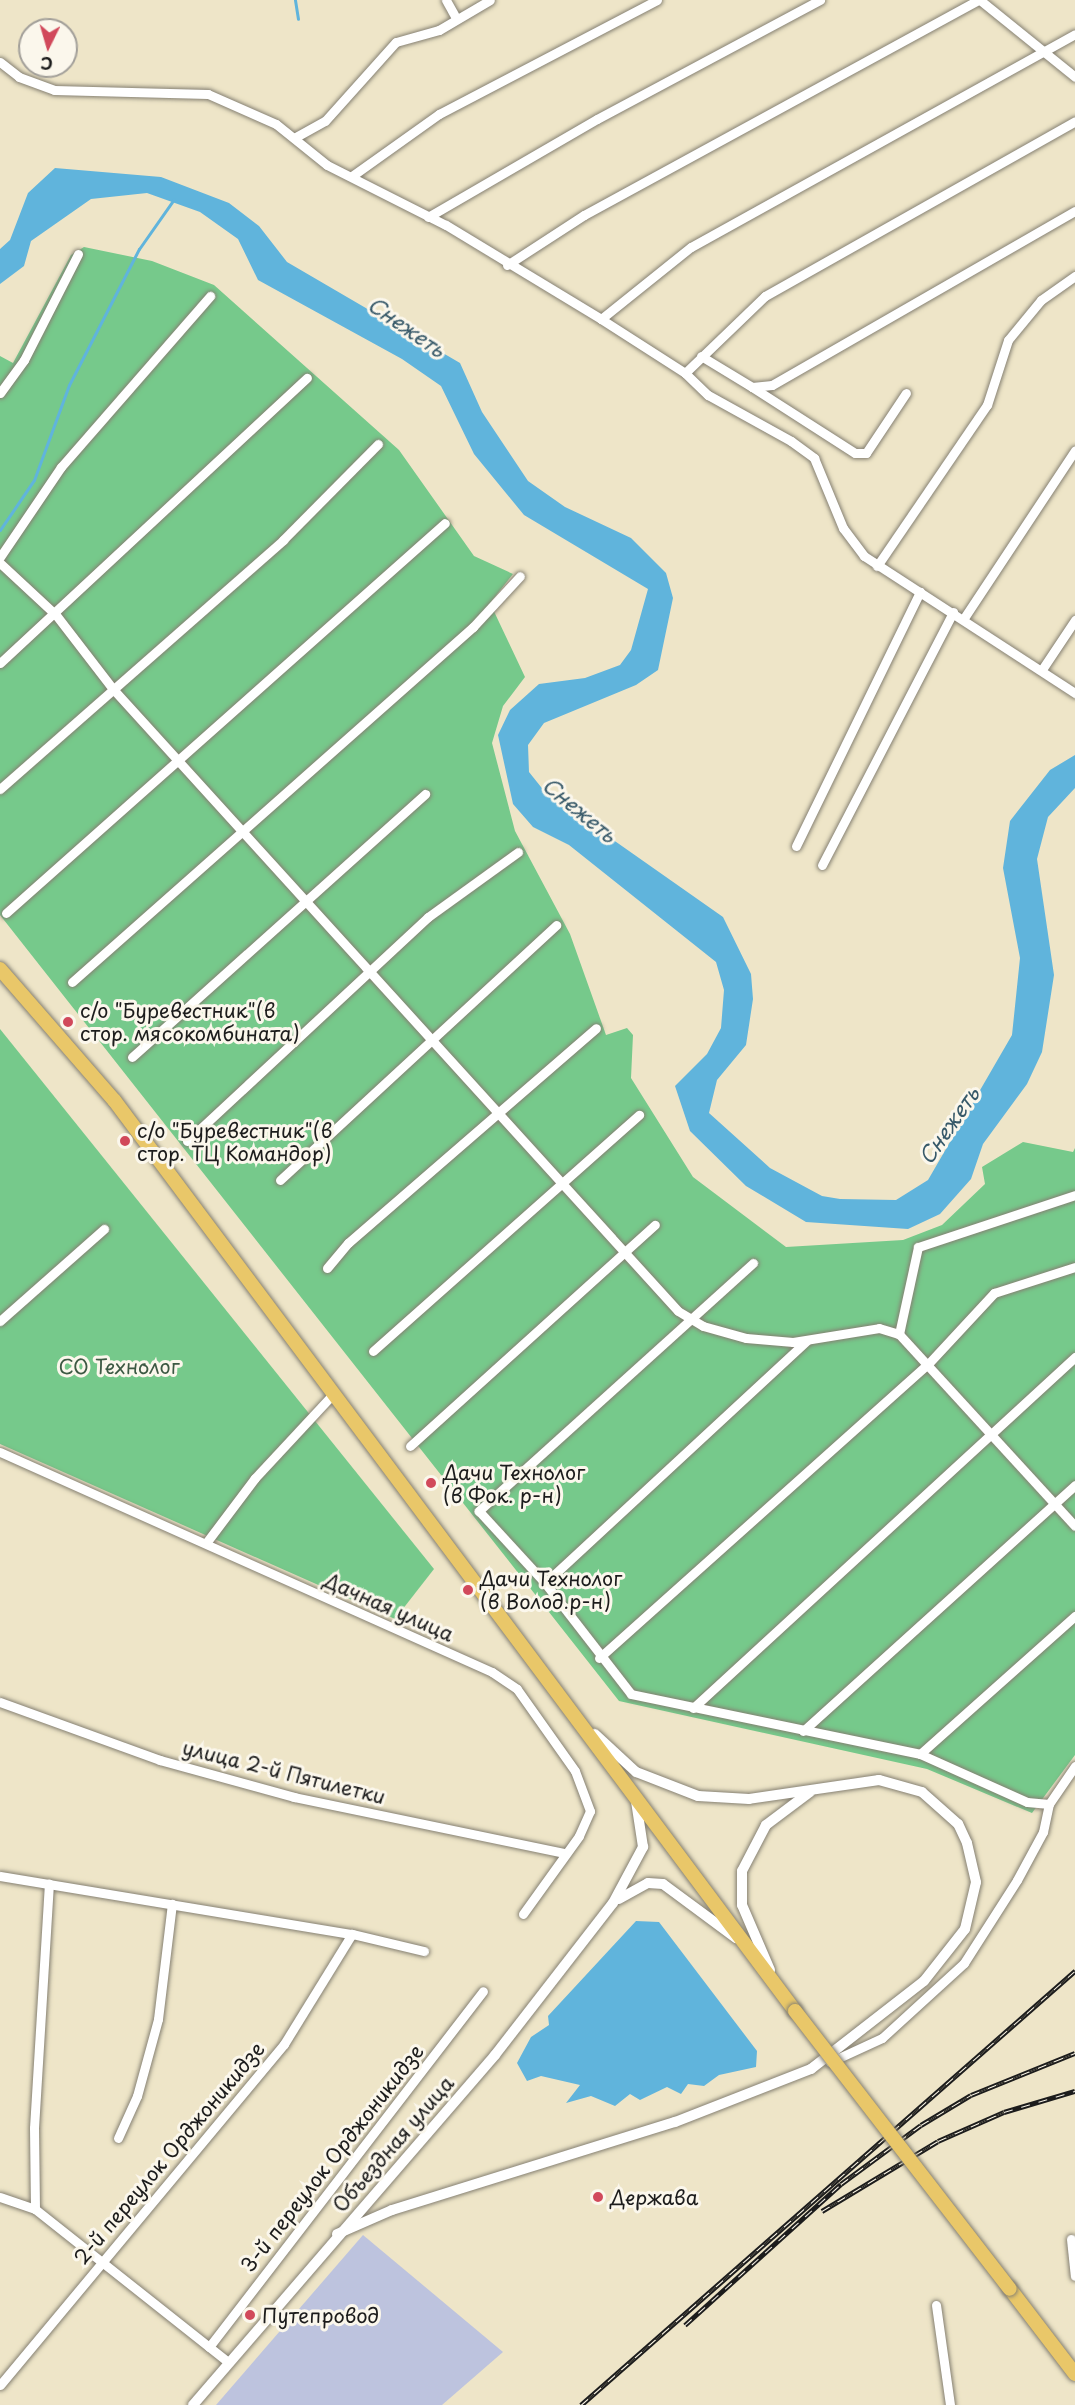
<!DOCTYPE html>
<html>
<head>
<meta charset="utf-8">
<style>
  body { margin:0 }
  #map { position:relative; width:1075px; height:2405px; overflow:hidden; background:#eee5c8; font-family:"Playpen Sans",sans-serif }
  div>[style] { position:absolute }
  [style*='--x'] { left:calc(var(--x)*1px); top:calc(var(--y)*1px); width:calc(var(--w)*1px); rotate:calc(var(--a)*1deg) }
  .industrial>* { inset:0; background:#bdc3de }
  .green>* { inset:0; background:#76c98b }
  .water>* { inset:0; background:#60b4dc }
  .stream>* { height:3px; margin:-1.5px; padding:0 1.5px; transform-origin:1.5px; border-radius:1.5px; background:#60b4dc }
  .roads { filter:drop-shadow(0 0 2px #858072) drop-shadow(0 0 2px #858072) }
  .minor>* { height:9px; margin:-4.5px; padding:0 4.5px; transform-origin:4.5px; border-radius:4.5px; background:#fff }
  .tertiary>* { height:10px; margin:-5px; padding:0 5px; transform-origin:5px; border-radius:5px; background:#fff }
  .primary>* { height:14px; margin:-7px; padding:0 7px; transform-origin:7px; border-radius:7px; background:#e9c769 }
  .rail>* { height:5px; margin-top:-2.5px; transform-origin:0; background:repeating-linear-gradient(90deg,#fbf7ec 0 9px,#1c1c1c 0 18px); box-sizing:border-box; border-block:2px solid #1c1c1c }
  .bridges { filter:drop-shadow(0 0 2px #858072) drop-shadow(0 0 2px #858072) }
  .primary-bridge>* { height:14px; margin:-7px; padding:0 7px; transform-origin:7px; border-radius:7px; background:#e9c769 }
  .dots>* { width:16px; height:16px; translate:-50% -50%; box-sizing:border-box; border:3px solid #fbf7ec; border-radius:50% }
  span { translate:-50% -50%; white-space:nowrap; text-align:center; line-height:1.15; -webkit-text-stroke:6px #fbf7ec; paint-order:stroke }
  .poi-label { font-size:20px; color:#1c1c1c }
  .left { translate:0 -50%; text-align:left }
  .park-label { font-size:20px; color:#3c5943 }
  .street-label { font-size:20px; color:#1c1c1c }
  .water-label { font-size:21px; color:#375969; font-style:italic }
  .north { position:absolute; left:18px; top:18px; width:60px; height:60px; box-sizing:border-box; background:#fbf7ec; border:2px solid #a29f99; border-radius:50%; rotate:185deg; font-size:16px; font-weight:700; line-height:24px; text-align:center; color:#1c1c1c }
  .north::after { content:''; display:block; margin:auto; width:21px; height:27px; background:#d1495b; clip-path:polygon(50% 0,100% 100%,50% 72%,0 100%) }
</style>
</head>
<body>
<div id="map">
  <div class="industrial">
    <i style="clip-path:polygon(363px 2235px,503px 2352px,442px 2405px,216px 2405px)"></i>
  </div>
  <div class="green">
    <i style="clip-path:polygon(84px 247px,152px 261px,214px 285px,399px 450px,474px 556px,513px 574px,490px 603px,525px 677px,503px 706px,492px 743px,515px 831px,570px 934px,606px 1035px,627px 1028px,633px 1035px,631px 1078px,693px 1177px,786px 1247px,903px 1240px,942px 1225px,985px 1184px,982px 1167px,1023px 1142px,1073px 1152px,1075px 1148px,1075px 1755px,1032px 1813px,927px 1769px,619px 1701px,0 915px,0 356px,13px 363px,71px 255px)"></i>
    <i style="clip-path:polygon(0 1029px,434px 1569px,395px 1619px,0 1444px)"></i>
  </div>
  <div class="water">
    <i style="clip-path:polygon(55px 168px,161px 177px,229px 203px,259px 226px,287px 262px,460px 363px,482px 412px,528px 481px,565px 507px,631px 538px,666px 573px,673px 598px,658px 670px,636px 685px,544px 723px,528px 745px,529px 772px,545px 792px,723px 917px,751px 974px,753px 999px,746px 1045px,717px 1080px,709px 1113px,770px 1168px,822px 1196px,840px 1199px,896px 1200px,928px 1180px,1012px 1035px,1020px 958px,1003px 868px,1010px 821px,1050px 770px,1075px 755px,1075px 788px,1048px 817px,1037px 859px,1054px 975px,1042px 1052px,1027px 1084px,983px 1144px,971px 1179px,940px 1214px,908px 1229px,806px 1222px,746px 1186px,690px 1131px,675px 1086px,707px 1054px,721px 1028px,724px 990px,716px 962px,569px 845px,533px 827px,513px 804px,498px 735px,510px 710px,539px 684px,585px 678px,620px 665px,631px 650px,648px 589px,524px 515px,474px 454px,441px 386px,402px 359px,258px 280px,238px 239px,200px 212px,147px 193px,91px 199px,31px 241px,24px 266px,0 284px,0 249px,10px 240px,28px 193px)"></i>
    <i style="clip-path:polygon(636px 1921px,659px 1922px,757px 2051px,756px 2067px,719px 2075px,704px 2086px,688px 2084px,681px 2094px,667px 2087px,640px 2100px,630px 2094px,615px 2106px,591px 2096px,566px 2103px,580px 2085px,541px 2076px,527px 2081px,517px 2063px,531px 2037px,549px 2025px,548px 2016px)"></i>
  </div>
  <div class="stream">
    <i style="--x:295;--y:0;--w:19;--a:81"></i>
    <i style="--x:0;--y:530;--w:60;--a:-55.8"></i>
    <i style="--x:34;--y:480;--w:101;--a:-69.8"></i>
    <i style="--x:69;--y:385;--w:153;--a:-62.8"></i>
    <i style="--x:139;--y:249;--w:61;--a:-55"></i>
  </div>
  <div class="roads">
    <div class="minor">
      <i style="--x:446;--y:0;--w:21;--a:61"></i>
      <i style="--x:980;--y:0;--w:122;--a:39"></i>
      <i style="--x:0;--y:62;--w:24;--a:38"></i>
      <i style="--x:19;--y:77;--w:37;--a:20"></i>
      <i style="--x:54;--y:90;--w:154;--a:1.5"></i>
      <i style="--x:208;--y:94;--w:74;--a:23.8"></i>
      <i style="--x:276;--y:124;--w:65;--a:38.8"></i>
      <i style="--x:327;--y:165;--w:133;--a:26.8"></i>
      <i style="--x:446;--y:225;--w:181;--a:31.2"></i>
      <i style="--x:601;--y:319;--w:100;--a:32.7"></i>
      <i style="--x:685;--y:373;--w:32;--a:44"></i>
      <i style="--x:708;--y:395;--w:95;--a:29"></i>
      <i style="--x:791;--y:441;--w:29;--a:36"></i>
      <i style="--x:814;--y:458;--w:76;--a:67.5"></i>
      <i style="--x:843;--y:528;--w:35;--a:53"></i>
      <i style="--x:864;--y:556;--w:252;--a:33"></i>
      <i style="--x:294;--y:138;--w:35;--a:-29"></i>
      <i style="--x:325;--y:121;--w:106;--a:-48.1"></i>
      <i style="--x:396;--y:42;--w:45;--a:-15.6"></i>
      <i style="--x:439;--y:30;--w:59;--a:-30.5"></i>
      <i style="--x:352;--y:176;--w:107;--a:-35.5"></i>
      <i style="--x:439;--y:114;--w:246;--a:-27.6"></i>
      <i style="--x:428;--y:217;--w:195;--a:-30.1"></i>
      <i style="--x:597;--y:119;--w:253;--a:-28.1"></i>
      <i style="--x:507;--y:265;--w:92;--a:-33"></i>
      <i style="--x:584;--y:215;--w:449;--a:-28.6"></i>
      <i style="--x:601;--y:319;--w:115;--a:-38.7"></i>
      <i style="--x:691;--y:247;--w:439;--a:-29"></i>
      <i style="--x:701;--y:356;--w:60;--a:31.3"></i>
      <i style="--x:752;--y:387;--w:20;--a:-6"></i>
      <i style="--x:772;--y:385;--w:349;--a:-29.9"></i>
      <i style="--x:685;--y:373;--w:111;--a:-43.9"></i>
      <i style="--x:765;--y:296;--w:356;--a:-29.4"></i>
      <i style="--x:752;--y:387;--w:122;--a:32.7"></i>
      <i style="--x:855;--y:453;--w:11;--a:0"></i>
      <i style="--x:866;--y:453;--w:72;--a:-56.3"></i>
      <i style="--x:0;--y:393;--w:41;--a:-54"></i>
      <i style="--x:24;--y:360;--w:119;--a:-63"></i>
      <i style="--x:0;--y:557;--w:109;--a:-55.9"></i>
      <i style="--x:61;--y:467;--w:227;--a:-48.9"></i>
      <i style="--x:0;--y:563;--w:76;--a:42.9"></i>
      <i style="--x:56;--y:615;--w:93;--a:52.4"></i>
      <i style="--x:113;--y:689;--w:840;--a:47.75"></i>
      <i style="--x:678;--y:1311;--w:29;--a:31"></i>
      <i style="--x:703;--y:1326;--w:45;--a:15.6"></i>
      <i style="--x:746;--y:1338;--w:47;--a:4.9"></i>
      <i style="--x:793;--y:1342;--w:87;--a:-9.2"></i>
      <i style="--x:879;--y:1328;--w:21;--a:17"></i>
      <i style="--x:899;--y:1334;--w:260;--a:47.5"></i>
      <i style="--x:877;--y:566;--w:195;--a:-55.7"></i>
      <i style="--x:987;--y:405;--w:68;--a:-72.1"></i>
      <i style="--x:1008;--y:340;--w:52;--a:-50.5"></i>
      <i style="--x:1041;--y:300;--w:42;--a:-35.2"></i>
      <i style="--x:964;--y:618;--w:201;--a:-56.5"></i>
      <i style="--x:0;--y:663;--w:419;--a:-42.9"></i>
      <i style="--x:1043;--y:668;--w:58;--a:-56.3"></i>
      <i style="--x:0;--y:789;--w:377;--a:-41.3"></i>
      <i style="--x:283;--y:540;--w:135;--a:-45.3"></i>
      <i style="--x:796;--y:846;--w:283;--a:-64"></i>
      <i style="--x:822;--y:865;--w:285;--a:-62.6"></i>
      <i style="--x:6;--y:913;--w:587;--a:-41.62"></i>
      <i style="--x:72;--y:982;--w:536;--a:-41.52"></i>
      <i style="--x:473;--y:627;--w:69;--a:-47.3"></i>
      <i style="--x:132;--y:1057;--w:394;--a:-41.9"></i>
      <i style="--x:187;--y:1141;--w:329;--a:-42.9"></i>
      <i style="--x:428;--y:917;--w:111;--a:-35.8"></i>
      <i style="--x:280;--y:1180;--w:376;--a:-42.7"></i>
      <i style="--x:753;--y:1263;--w:370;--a:137.9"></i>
      <i style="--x:479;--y:1511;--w:98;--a:47.5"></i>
      <i style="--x:545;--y:1583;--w:140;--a:52.2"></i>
      <i style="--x:631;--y:1694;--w:295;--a:11.7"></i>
      <i style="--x:920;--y:1754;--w:117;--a:24.2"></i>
      <i style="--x:1027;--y:1802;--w:22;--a:5"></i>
      <i style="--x:327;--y:1268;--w:33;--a:-50"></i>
      <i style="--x:348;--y:1243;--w:328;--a:-40.9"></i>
      <i style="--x:0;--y:1321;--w:139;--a:-41.5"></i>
      <i style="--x:899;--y:1334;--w:89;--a:-77.7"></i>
      <i style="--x:918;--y:1247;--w:165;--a:-18.3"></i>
      <i style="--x:373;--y:1351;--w:356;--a:-41.6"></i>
      <i style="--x:410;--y:1446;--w:330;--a:-42.1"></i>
      <i style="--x:0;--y:1452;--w:539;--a:24.09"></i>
      <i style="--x:492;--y:1672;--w:30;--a:34"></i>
      <i style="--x:517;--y:1689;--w:100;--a:54.7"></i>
      <i style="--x:575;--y:1771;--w:43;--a:69.4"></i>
      <i style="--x:590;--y:1811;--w:27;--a:114"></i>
      <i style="--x:579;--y:1836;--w:96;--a:125.7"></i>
      <i style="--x:206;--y:1543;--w:81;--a:-53"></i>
      <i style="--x:255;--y:1478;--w:116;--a:-47.1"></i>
      <i style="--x:545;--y:1583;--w:357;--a:-42.8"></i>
      <i style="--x:599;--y:1658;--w:443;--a:-41.8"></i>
      <i style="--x:929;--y:1363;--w:96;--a:-47.1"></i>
      <i style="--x:994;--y:1293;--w:85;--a:-17.8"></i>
      <i style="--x:0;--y:1702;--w:170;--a:19.9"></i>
      <i style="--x:160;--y:1760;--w:139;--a:15.4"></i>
      <i style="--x:294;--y:1797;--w:277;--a:11.7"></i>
      <i style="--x:693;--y:1708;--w:519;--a:-42.58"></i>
      <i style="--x:803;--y:1731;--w:367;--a:-42.1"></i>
      <i style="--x:920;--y:1754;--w:208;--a:-41.7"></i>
      <i style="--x:0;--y:1876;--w:357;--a:9.4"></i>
      <i style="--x:352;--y:1934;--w:74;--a:13.3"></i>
      <i style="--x:830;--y:2062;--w:57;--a:-24.8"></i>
      <i style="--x:882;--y:2038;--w:111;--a:-42.4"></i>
      <i style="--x:964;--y:1963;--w:98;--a:-57.4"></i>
      <i style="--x:1017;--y:1880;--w:55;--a:-61.6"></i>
      <i style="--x:1043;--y:1832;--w:29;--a:-78"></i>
      <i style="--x:1049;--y:1804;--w:46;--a:-55.6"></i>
      <i style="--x:118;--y:2138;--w:46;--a:-65.7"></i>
      <i style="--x:137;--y:2096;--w:80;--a:-74.7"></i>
      <i style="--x:158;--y:2019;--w:116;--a:-83.1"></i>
      <i style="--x:0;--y:2197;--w:37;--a:19"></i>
      <i style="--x:35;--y:2209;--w:246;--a:38.4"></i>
      <i style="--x:35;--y:2209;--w:81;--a:-90.7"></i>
      <i style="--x:34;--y:2128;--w:245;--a:-86.5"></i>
      <i style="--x:1071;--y:2239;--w:37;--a:84"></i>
      <i style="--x:936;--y:2305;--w:101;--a:82"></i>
      <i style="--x:209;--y:2347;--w:449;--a:-52.4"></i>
      <i style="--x:0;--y:2385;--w:444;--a:-50.2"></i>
      <i style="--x:284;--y:2044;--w:129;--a:-58.3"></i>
    </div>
    <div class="tertiary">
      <i style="--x:619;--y:1899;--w:33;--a:-29"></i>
      <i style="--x:648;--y:1883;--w:15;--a:4"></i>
      <i style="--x:663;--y:1884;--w:91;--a:36.5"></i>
      <i style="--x:770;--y:1970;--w:71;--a:-113.3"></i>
      <i style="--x:742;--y:1905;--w:34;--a:-90"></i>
      <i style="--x:742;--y:1871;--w:52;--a:-62.4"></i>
      <i style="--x:766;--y:1825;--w:55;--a:-36.9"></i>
      <i style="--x:337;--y:2234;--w:60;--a:-23.6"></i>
      <i style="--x:392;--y:2210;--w:296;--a:-17.3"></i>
      <i style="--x:675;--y:2122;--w:146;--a:-21.3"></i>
      <i style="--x:811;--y:2069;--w:143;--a:-37.9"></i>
      <i style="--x:924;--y:1981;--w:66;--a:-51.7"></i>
      <i style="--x:965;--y:1929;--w:48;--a:-76.8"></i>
      <i style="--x:976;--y:1882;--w:40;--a:-103"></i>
      <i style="--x:967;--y:1843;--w:21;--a:-115"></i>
      <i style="--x:958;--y:1824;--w:48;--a:-138.4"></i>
      <i style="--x:922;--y:1792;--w:45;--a:-164.4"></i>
      <i style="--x:879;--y:1780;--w:131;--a:171.7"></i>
      <i style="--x:749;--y:1799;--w:51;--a:-176.6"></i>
      <i style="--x:698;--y:1796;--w:66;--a:-158.8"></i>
      <i style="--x:636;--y:1772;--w:56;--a:-137.2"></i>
      <i style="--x:193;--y:2405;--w:462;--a:-49.2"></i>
      <i style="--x:495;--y:2055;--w:192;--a:-52.2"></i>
      <i style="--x:613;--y:1903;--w:64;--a:-61.8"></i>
      <i style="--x:643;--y:1847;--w:47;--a:-98.7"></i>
    </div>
    <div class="primary">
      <i style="--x:0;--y:969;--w:174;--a:49"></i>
      <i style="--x:114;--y:1100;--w:1137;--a:53.22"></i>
      <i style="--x:1010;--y:2289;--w:107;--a:52.6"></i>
    </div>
  </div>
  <div class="rail">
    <i style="--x:822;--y:2211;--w:135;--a:-31.1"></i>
    <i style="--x:938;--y:2141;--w:72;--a:-23.7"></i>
    <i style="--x:1004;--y:2112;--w:74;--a:-16.5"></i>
    <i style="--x:685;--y:2325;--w:210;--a:-42.1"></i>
    <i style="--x:841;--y:2184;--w:99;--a:-36.4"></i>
    <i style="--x:921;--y:2125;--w:58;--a:-31"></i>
    <i style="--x:971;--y:2095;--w:112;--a:-22"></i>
    <i style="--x:581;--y:2405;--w:658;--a:-41.3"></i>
  </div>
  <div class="bridges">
    <div class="primary-bridge">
      <i style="--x:795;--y:2011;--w:351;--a:52.3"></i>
    </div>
  </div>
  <div class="dots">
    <i style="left:68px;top:1022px;background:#d1495b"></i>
    <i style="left:125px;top:1141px;background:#d1495b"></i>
    <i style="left:431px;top:1483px;background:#d1495b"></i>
    <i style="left:468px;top:1590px;background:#d1495b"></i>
    <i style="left:598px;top:2197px;background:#d1495b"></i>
    <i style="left:250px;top:2315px;background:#d1495b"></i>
  </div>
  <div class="poi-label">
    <span class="left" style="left:80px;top:1022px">с/о "Буревестник"(в<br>стор. мясокомбината)</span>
    <span class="left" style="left:137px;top:1142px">с/о "Буревестник"(в<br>стор. ТЦ Командор)</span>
    <span class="left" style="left:443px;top:1484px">Дачи Технолог<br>(в Фок. р-н)</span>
    <span class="left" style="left:480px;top:1590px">Дачи Технолог<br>(в Волод.р-н)</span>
    <span class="left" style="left:610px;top:2197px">Держава</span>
    <span class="left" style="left:262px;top:2315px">Путепровод</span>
  </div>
  <div class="park-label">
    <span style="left:119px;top:1366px">СО Технолог</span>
  </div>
  <div class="street-label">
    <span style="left:389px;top:1607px;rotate:24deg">Дачная улица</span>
    <span style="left:284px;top:1772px;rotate:14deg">улица 2-й Пятилетки</span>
    <span style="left:393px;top:2144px;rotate:-49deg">Объездная улица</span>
    <span style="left:169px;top:2153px;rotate:-50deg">2-й переулок Орджоникидзе</span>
    <span style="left:332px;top:2158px;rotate:-52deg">3-й переулок Орджоникидзе</span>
  </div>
  <div class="water-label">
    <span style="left:407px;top:326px;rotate:35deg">Снежеть</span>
    <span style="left:580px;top:809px;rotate:40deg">Снежеть</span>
    <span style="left:948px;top:1125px;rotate:-55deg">Снежеть</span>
  </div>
  <div class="north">С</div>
</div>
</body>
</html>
